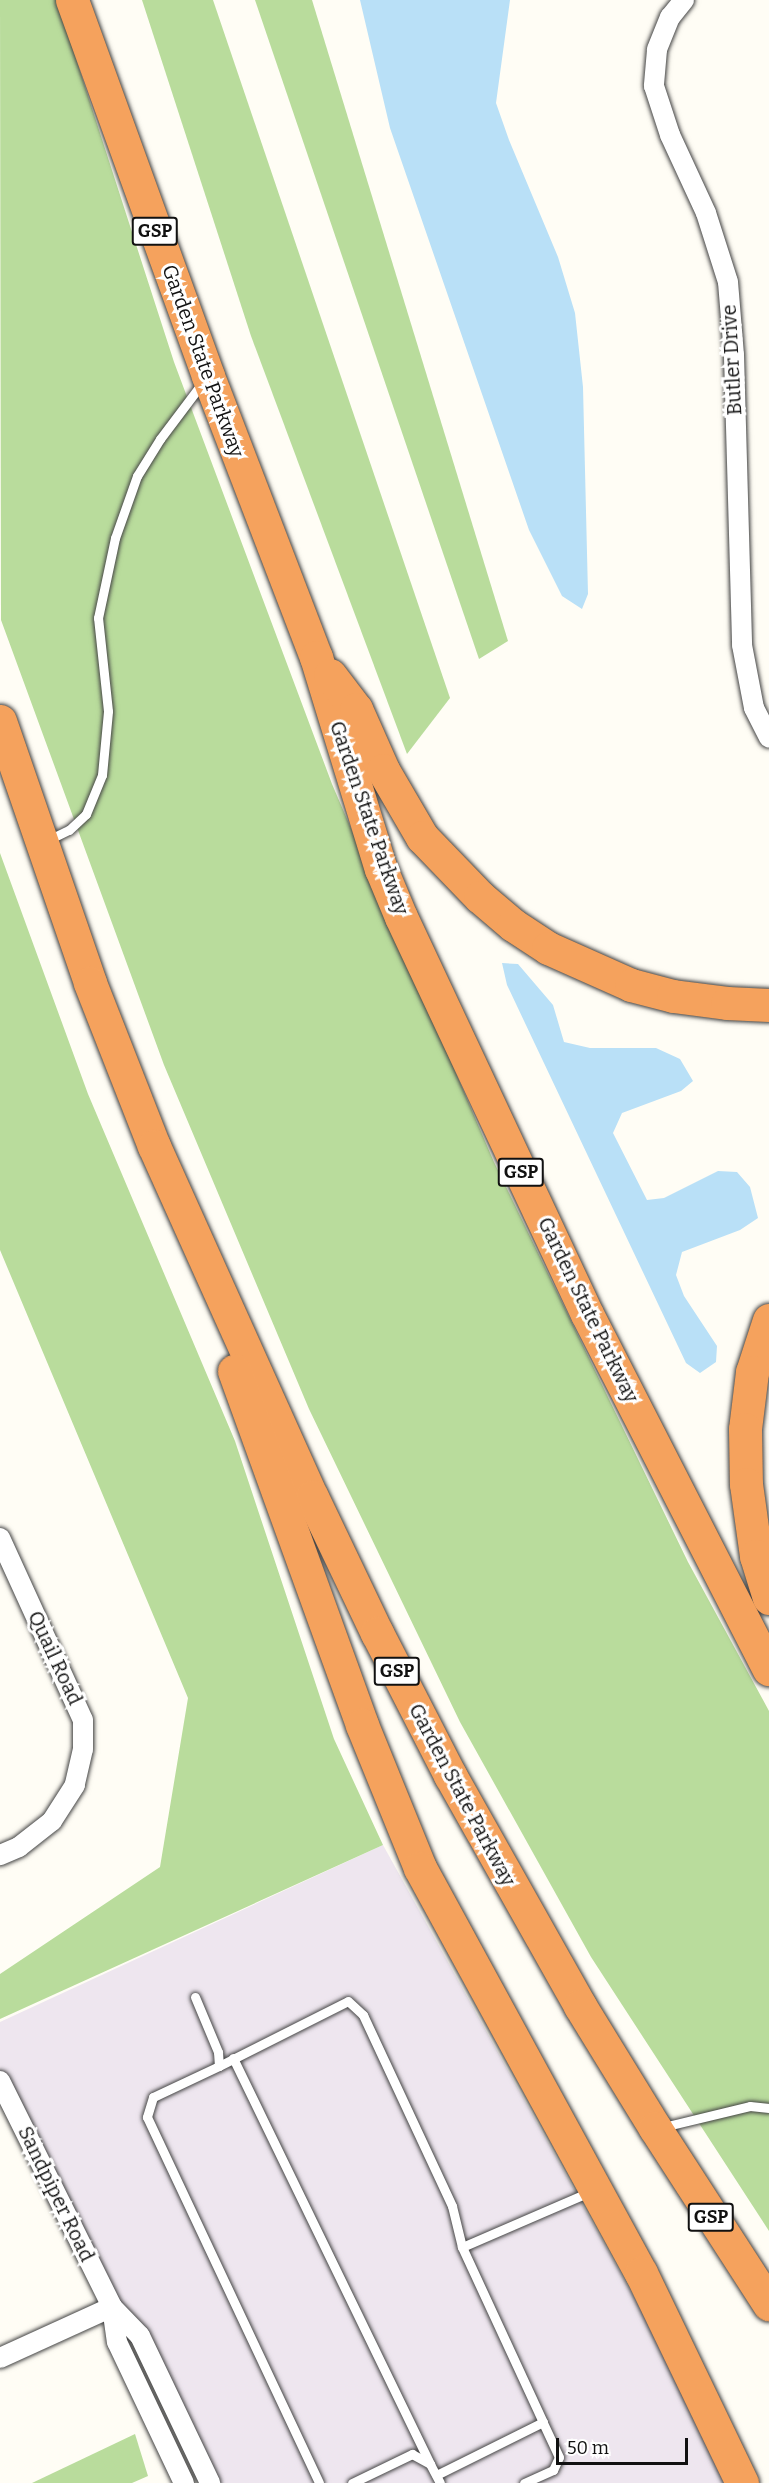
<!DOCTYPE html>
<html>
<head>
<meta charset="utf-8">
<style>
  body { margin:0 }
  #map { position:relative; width:769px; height:2483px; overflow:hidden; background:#fffdf5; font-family:Bitter,serif }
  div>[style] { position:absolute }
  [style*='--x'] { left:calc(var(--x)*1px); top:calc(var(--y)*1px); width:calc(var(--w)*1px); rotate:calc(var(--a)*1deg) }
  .industrial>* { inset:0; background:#eee6ef }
  .forest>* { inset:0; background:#b9dc9c }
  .water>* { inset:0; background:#b9e0f7 }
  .roads { filter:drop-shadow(0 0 2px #444) drop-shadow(0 0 2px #444) }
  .service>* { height:9px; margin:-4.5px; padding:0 4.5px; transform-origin:4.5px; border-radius:4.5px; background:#fff }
  .minor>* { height:20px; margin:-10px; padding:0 10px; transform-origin:10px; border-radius:10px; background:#fff }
  .motorway>* { height:33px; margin:-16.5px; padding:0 16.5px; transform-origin:16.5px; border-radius:16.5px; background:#f5a25d }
  span { translate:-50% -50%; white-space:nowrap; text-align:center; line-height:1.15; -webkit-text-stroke:6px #fff; paint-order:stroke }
  .shield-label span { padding:2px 4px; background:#fff; border:2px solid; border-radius:4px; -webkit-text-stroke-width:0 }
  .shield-label { font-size:18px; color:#111; font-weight:700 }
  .street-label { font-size:20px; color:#111 }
  .scale { position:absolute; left:556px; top:2438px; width:132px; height:27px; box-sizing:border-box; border:3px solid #111; border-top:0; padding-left:8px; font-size:18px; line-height:21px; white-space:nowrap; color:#111; -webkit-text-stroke:4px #fff; paint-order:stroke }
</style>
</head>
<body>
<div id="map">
  <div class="industrial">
    <i style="clip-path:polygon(383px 1845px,737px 2483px,202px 2483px,0 2080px,0 2022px)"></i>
  </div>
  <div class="forest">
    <i style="clip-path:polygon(0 0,57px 0,174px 362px,332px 784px,494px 1162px,688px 1562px,769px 1711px,769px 2231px,591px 1957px,460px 1722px,309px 1409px,164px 1065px,1px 620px)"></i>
    <i style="clip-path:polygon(142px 0,213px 0,450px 698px,407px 754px,251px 336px)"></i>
    <i style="clip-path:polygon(255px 0,312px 0,508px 641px,479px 659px)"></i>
    <i style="clip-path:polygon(0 853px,88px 1094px,235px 1441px,334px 1739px,383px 1845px,0 2019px,0 1974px,160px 1867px,188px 1698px,0 1250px)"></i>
    <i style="clip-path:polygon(135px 2434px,148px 2476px,132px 2483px,32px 2483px)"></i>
  </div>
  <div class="water">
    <i style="clip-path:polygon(360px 0,510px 0,496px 103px,509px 140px,558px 257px,575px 313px,583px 387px,588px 594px,582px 609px,562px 596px,529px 530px,390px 128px)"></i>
    <i style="clip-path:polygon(502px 963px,518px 964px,553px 1005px,564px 1042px,590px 1048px,656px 1048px,680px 1059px,693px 1081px,681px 1091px,622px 1113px,613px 1133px,647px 1200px,664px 1198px,718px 1171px,737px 1172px,750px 1187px,758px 1218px,740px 1230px,682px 1252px,676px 1275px,684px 1296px,717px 1346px,716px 1362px,700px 1373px,686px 1363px,507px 985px)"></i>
  </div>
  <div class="roads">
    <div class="service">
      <i style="--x:46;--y:841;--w:25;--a:-26"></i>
      <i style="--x:69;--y:830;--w:23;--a:-43"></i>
      <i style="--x:86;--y:814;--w:42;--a:-67.7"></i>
      <i style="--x:102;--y:775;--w:64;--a:-84.6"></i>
      <i style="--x:108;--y:711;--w:94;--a:-96.1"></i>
      <i style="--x:98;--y:618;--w:82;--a:-78"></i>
      <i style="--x:115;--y:538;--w:66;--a:-70.5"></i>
      <i style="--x:137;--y:476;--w:44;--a:-58.1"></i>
      <i style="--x:160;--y:439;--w:71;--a:-53"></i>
      <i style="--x:195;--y:1997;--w:60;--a:67.3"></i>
      <i style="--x:218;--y:2052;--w:14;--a:86"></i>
      <i style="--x:219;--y:2066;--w:73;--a:154.8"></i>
      <i style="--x:153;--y:2097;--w:21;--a:107"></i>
      <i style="--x:147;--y:2117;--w:404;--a:64.8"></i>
      <i style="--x:233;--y:2058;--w:451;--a:64.1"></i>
      <i style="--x:219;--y:2066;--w:144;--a:-26.7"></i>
      <i style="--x:348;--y:2001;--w:21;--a:43"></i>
      <i style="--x:363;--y:2015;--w:211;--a:65"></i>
      <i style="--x:452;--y:2206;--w:42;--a:76.3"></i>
      <i style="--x:462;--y:2247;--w:193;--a:65.2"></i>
      <i style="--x:543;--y:2422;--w:119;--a:153.6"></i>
      <i style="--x:663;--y:2127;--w:89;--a:-13.6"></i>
      <i style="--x:750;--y:2106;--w:19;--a:6"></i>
      <i style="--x:462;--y:2247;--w:139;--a:-23.3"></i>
      <i style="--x:352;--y:2483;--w:67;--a:-25.8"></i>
      <i style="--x:412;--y:2454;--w:21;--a:29"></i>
      <i style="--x:430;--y:2464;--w:21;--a:62"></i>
      <i style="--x:524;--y:2483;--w:32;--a:-24"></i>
      <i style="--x:553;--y:2470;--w:14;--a:-65"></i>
      <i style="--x:559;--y:2457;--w:38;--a:-115"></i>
    </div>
    <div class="minor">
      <i style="--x:684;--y:0;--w:22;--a:129"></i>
      <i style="--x:670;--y:17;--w:35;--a:112"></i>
      <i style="--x:657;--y:50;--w:36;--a:95"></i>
      <i style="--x:654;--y:86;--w:52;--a:71.9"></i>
      <i style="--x:670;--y:135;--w:86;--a:65.2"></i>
      <i style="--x:706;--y:213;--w:72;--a:72.3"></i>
      <i style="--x:728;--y:282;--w:73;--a:85.3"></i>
      <i style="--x:734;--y:355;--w:290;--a:88.4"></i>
      <i style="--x:742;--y:645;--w:64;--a:79.2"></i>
      <i style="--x:754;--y:708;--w:33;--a:63"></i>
      <i style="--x:0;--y:1538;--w:200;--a:65.5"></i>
      <i style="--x:83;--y:1720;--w:29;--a:90"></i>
      <i style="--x:83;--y:1749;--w:37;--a:103"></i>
      <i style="--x:75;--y:1785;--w:43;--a:122.6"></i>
      <i style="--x:52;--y:1821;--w:42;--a:141.8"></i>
      <i style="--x:19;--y:1847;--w:21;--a:157"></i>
      <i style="--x:0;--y:2081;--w:252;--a:63.6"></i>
      <i style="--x:112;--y:2307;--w:40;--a:46"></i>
      <i style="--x:140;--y:2336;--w:163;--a:64.5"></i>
      <i style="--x:112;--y:2307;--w:35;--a:82"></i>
      <i style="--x:117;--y:2342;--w:156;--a:64.6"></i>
      <i style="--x:0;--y:2358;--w:123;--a:-24.5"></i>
    </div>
    <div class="motorway">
      <i style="--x:72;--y:0;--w:400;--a:70.1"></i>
      <i style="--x:208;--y:376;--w:301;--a:69"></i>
      <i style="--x:316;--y:657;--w:222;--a:73"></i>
      <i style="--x:381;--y:869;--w:52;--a:67.4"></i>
      <i style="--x:401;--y:917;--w:438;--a:64.9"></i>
      <i style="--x:587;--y:1314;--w:399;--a:62.9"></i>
      <i style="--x:330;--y:675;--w:43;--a:52.6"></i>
      <i style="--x:356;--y:709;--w:67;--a:66.1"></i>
      <i style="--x:383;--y:770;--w:78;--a:59.8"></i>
      <i style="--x:422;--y:837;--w:83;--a:46"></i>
      <i style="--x:480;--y:897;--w:43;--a:40.3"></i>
      <i style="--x:513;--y:925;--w:42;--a:33.3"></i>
      <i style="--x:548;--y:948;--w:91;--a:24"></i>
      <i style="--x:631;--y:985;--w:43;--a:14.7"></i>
      <i style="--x:673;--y:996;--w:54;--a:7.4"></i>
      <i style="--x:727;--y:1003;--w:42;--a:2.7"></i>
      <i style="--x:0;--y:721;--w:277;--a:71"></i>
      <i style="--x:90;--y:983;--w:175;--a:68.6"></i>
      <i style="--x:154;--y:1146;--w:385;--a:65.8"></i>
      <i style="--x:312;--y:1497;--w:151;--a:64.5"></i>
      <i style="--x:377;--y:1633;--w:160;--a:62.8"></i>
      <i style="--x:450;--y:1775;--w:265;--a:60.6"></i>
      <i style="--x:580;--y:2006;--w:143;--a:58.4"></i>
      <i style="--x:655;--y:2128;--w:210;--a:57.1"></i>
      <i style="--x:769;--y:1320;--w:55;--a:108.1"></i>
      <i style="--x:752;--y:1372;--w:57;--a:97"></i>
      <i style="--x:745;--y:1429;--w:55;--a:89"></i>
      <i style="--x:746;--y:1484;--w:73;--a:82.1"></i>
      <i style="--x:756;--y:1556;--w:44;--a:72.8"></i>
      <i style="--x:234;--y:1371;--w:376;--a:70.1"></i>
      <i style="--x:362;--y:1725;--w:154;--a:67.9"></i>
      <i style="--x:420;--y:1868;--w:461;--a:61.4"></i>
      <i style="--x:641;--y:2273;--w:233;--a:64.3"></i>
    </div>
  </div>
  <div class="shield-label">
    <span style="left:155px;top:231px">GSP</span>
    <span style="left:521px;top:1172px">GSP</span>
    <span style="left:397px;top:1671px">GSP</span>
    <span style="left:711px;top:2217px">GSP</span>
  </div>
  <div class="street-label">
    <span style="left:732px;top:360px;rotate:-93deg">Butler Drive</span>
    <span style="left:203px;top:361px;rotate:70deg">Garden State Parkway</span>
    <span style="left:369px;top:818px;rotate:71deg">Garden State Parkway</span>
    <span style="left:588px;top:1310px;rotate:64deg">Garden State Parkway</span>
    <span style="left:55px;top:1658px;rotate:65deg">Quail Road</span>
    <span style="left:462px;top:1795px;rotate:62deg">Garden State Parkway</span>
    <span style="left:56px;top:2194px;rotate:64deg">Sandpiper Road</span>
  </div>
  <div class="scale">50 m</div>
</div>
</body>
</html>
